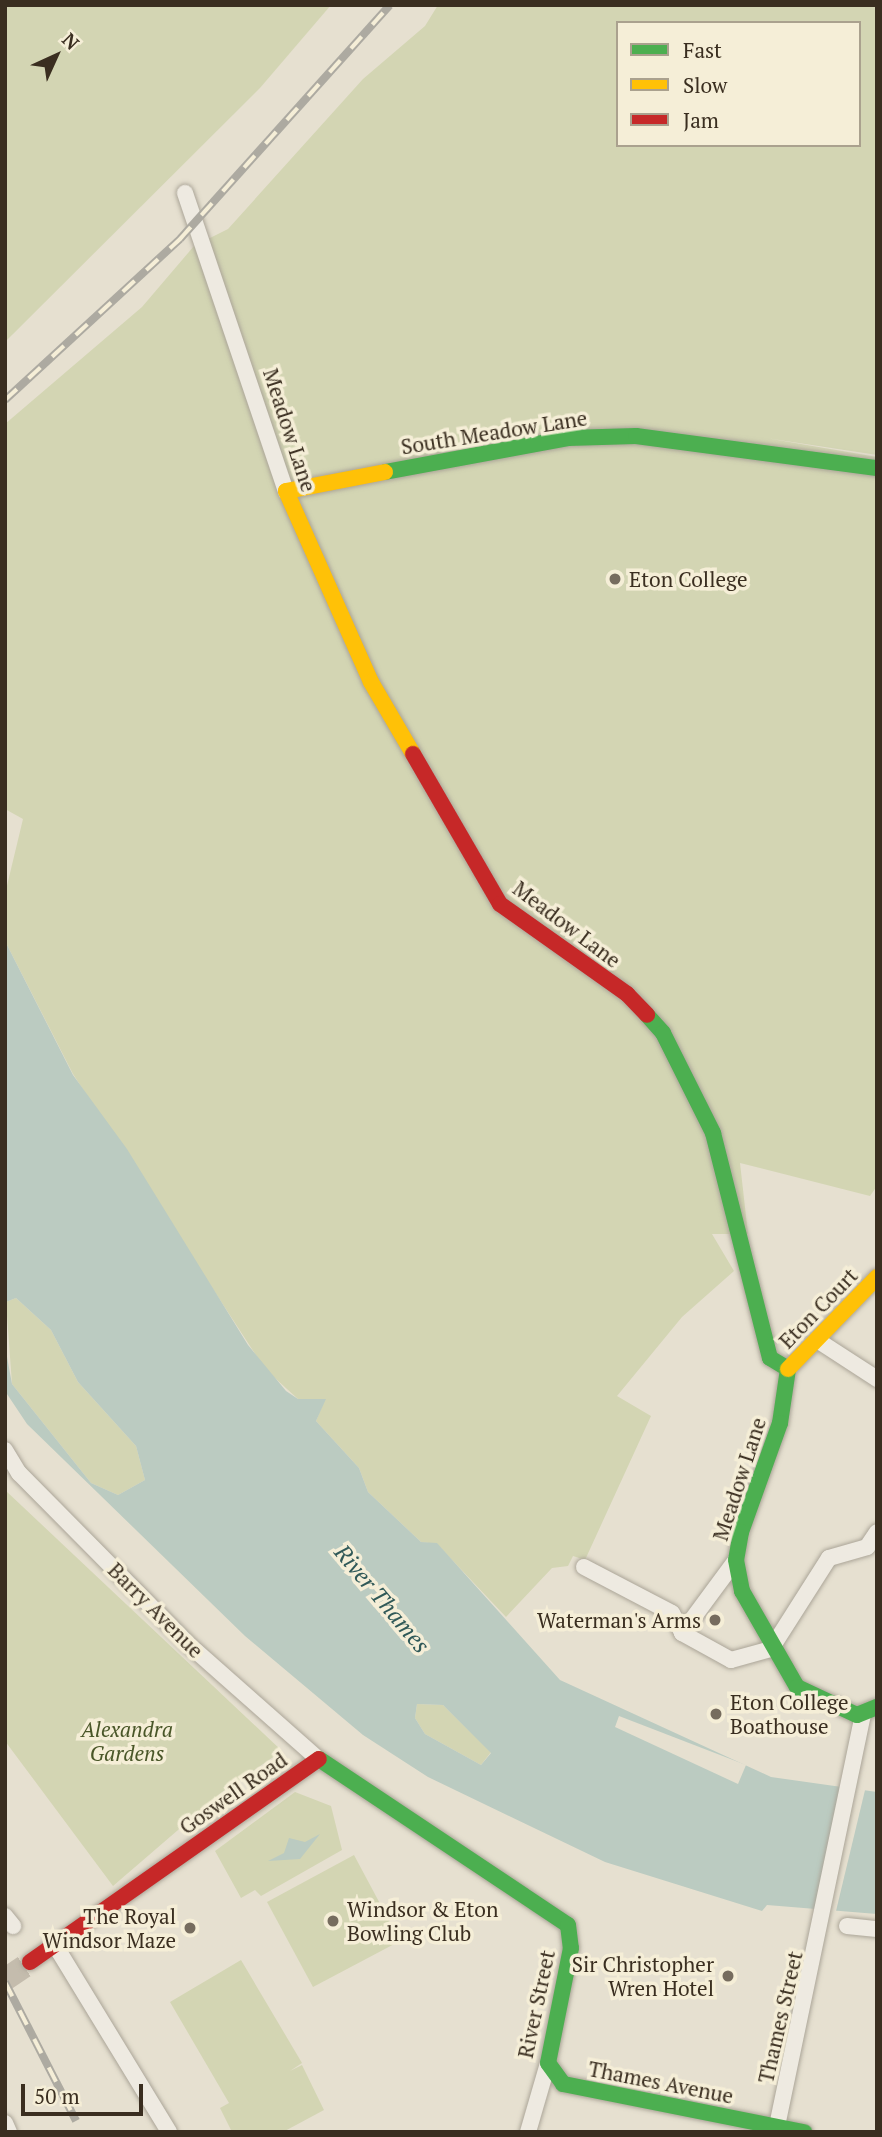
<!DOCTYPE html>
<html>
<head>
<meta charset="utf-8">
<style>
  body { margin:0 }
  #map { position:relative; width:882px; height:2137px; overflow:hidden; background:#e6e0d0; font-family:"PT Serif",serif }
  div>[style] { position:absolute }
  [style*='--x'] { left:calc(var(--x)*1px); top:calc(var(--y)*1px); width:calc(var(--w)*1px); rotate:calc(var(--a)*1deg) }
  .green>* { inset:0; background:#d3d5b3 }
  .water>* { inset:0; background:#bbcbc1 }
  .pier>* { inset:0; background:#e6e0d0 }
  .secondary-tunnel>* { height:23px; margin-top:-11.5px; transform-origin:0; background:repeating-linear-gradient(90deg,#c4bcad 0 23px,transparent 0 34px) }
  .roads { filter:drop-shadow(0 0 2px #aba598) drop-shadow(0 0 2px #aba598) }
  .street>* { height:16px; margin:-8px; padding:0 8px; transform-origin:8px; border-radius:8px; background:#eeeae1 }
  .fast>* { height:16px; margin:-8px; padding:0 8px; transform-origin:8px; border-radius:8px; background:#4caf50 }
  .slow>* { height:16px; margin:-8px; padding:0 8px; transform-origin:8px; border-radius:8px; background:#ffc107 }
  .jam>* { height:16px; margin:-8px; padding:0 8px; transform-origin:8px; border-radius:8px; background:#c62828 }
  .rail>* { height:8px; margin-top:-4px; transform-origin:0; background:repeating-linear-gradient(90deg,#f5eed7 0 16px,#adaaa1 0 32px); box-sizing:border-box; border-block:2px solid #adaaa1 }
  .dots>* { width:19px; height:19px; translate:-50% -50%; box-sizing:border-box; border:4px solid #f5eed7; border-radius:50% }
  span { translate:-50% -50%; white-space:nowrap; text-align:center; line-height:1.15; -webkit-text-stroke:7px #f5eed7; paint-order:stroke }
  .street-label { font-size:21px; color:#3a2e20 }
  .poi-label { font-size:21px; color:#3a2e20 }
  .left { translate:0 -50%; text-align:left }
  .right { translate:-100% -50%; text-align:right }
  .park-label { font-size:21px; color:#495628; font-style:italic }
  .water-label { font-size:23px; color:#305958; font-style:italic }
  .frame { position:absolute; inset:0; border:7px solid #3a2e20; pointer-events:none }
  .legend { position:absolute; left:616px; top:21px; width:245px; height:126px; box-sizing:border-box; background:#f5eed7; border:2px solid #aaa18e; margin:0; padding:9px 12px; list-style:none; font-size:21px; color:#3a2e20 }
  .legend li { display:flex; align-items:center; gap:14px; height:35px }
  .legend b { width:35px; border:2px solid #aaa18e }
  .north { position:absolute; left:21px; top:21px; width:70px; height:70px; -webkit-text-stroke:5px #f5eed7; paint-order:stroke; rotate:45deg; font-size:19px; font-weight:700; line-height:28px; text-align:center; color:#3a2e20 }
  .north::after { content:''; display:block; margin:auto; width:24px; height:32px; background:#3a2e20; clip-path:polygon(50% 0,100% 100%,50% 72%,0 100%) }
  .scale { position:absolute; left:21px; top:2084px; width:122px; height:32px; box-sizing:border-box; border:4px solid #3a2e20; border-top:0; padding-left:9px; font-size:21px; line-height:24px; white-space:nowrap; color:#3a2e20; -webkit-text-stroke:5px #f5eed7; paint-order:stroke }
</style>
</head>
<body>
<div id="map">
  <div class="green">
    <i style="clip-path:polygon(5px 5px,331px 5px,260px 88px,5px 342px)"></i>
    <i style="clip-path:polygon(evenodd,438px 5px,877px 5px,877px 455px,766px 438px,877px 457px,877px 1186px,870px 1196px,740px 1163px,748px 1234px,712px 1234px,734px 1271px,682px 1317px,617px 1396px,651px 1416px,585px 1560px,573px 1556px,568px 1566px,552px 1568px,506px 1617px,437px 1544px,421px 1542px,368px 1492px,359px 1468px,316px 1421px,325px 1399px,298px 1399px,265px 1369px,73px 1074px,5px 941px,5px 894px,23px 819px,5px 809px,5px 424px,142px 307px,194px 246px,228px 229px,363px 79px,425px 26px,438px 5px,618px 23px,859px 23px,859px 145px,618px 145px,618px 23px)"></i>
    <i style="clip-path:polygon(16px 1298px,51px 1330px,78px 1382px,136px 1446px,145px 1480px,118px 1495px,91px 1483px,12px 1384px,6px 1302px)"></i>
    <i style="clip-path:polygon(5px 1490px,282px 1751px,221px 1793px,113px 1886px,5px 1741px)"></i>
    <i style="clip-path:polygon(417px 1704px,443px 1705px,491px 1752px,481px 1765px,425px 1734px,415px 1718px)"></i>
    <i style="clip-path:polygon(295px 1792px,331px 1806px,342px 1850px,261px 1896px,255px 1890px,241px 1898px,215px 1851px)"></i>
    <i style="clip-path:polygon(354px 1855px,400px 1941px,313px 1987px,267px 1902px)"></i>
    <i style="clip-path:polygon(241px 1960px,302px 2063px,290px 2071px,302px 2065px,324px 2110px,283px 2132px,232px 2132px,220px 2108px,229px 2103px,170px 2002px)"></i>
  </div>
  <div class="water">
    <i style="clip-path:polygon(evenodd,5px 941px,73px 1075px,127px 1149px,248px 1345px,286px 1391px,298px 1399px,326px 1399px,316px 1421px,359px 1468px,368px 1492px,421px 1542px,437px 1543px,560px 1680px,771px 1777px,877px 1792px,877px 1914px,767px 1905px,762px 1911px,605px 1862px,428px 1777px,363px 1735px,245px 1636px,27px 1424px,5px 1391px,5px 1346px,12px 1384px,91px 1483px,118px 1495px,145px 1480px,136px 1446px,78px 1382px,51px 1330px,16px 1298px,6px 1302px,5px 1313px,5px 941px,417px 1704px,443px 1705px,491px 1753px,481px 1765px,425px 1734px,415px 1718px,417px 1704px)"></i>
    <i style="clip-path:polygon(320px 1834px,300px 1859px,268px 1861px,284px 1853px,289px 1838px,305px 1842px)"></i>
  </div>
  <div class="pier">
    <i style="clip-path:polygon(619px 1716px,746px 1765px,738px 1784px,615px 1727px)"></i>
    <i style="clip-path:polygon(845px 1781px,866px 1786px,836px 1911px,826px 1911px)"></i>
  </div>
  <div class="secondary-tunnel">
    <i style="--x:5;--y:1979;--w:30;--a:-34"></i>
  </div>
  <div class="roads">
    <div class="street">
      <i style="--x:185;--y:193;--w:315;--a:71.3"></i>
      <i style="--x:817;--y:1340;--w:72;--a:33"></i>
      <i style="--x:5;--y:1450;--w:27;--a:59"></i>
      <i style="--x:19;--y:1473;--w:239;--a:45.3"></i>
      <i style="--x:187;--y:1643;--w:175;--a:41.5"></i>
      <i style="--x:584;--y:1567;--w:99;--a:27.6"></i>
      <i style="--x:672;--y:1613;--w:22;--a:63"></i>
      <i style="--x:682;--y:1633;--w:56;--a:28.9"></i>
      <i style="--x:731;--y:1660;--w:41;--a:-15.4"></i>
      <i style="--x:771;--y:1649;--w:108;--a:-57.5"></i>
      <i style="--x:829;--y:1558;--w:40;--a:-16"></i>
      <i style="--x:867;--y:1547;--w:18;--a:-56"></i>
      <i style="--x:682;--y:1633;--w:91;--a:-53.5"></i>
      <i style="--x:5;--y:1916;--w:13;--a:51"></i>
      <i style="--x:847;--y:1926;--w:30;--a:6"></i>
      <i style="--x:55;--y:1945;--w:219;--a:58.6"></i>
      <i style="--x:5;--y:2123;--w:10;--a:66"></i>
      <i style="--x:777;--y:2126;--w:419;--a:-78.2"></i>
      <i style="--x:528;--y:2132;--w:72;--a:-73.8"></i>
    </div>
    <div class="fast">
      <i style="--x:385;--y:472;--w:186;--a:-10.5"></i>
      <i style="--x:568;--y:438;--w:68;--a:-1.7"></i>
      <i style="--x:636;--y:436;--w:243;--a:7.6"></i>
      <i style="--x:647;--y:1015;--w:24;--a:48"></i>
      <i style="--x:663;--y:1033;--w:112;--a:63.4"></i>
      <i style="--x:713;--y:1133;--w:232;--a:75.8"></i>
      <i style="--x:770;--y:1358;--w:21;--a:31"></i>
      <i style="--x:788;--y:1369;--w:55;--a:98.4"></i>
      <i style="--x:780;--y:1423;--w:116;--a:109.7"></i>
      <i style="--x:741;--y:1532;--w:28;--a:100"></i>
      <i style="--x:736;--y:1560;--w:32;--a:79"></i>
      <i style="--x:742;--y:1591;--w:111;--a:60.2"></i>
      <i style="--x:797;--y:1687;--w:66;--a:25"></i>
      <i style="--x:857;--y:1715;--w:22;--a:-22"></i>
      <i style="--x:319;--y:1759;--w:299;--a:33.7"></i>
      <i style="--x:568;--y:1925;--w:23;--a:83"></i>
      <i style="--x:571;--y:1948;--w:117;--a:101.3"></i>
      <i style="--x:548;--y:2063;--w:26;--a:54"></i>
      <i style="--x:563;--y:2084;--w:246;--a:11.3"></i>
    </div>
    <div class="slow">
      <i style="--x:385;--y:472;--w:101;--a:169.1"></i>
      <i style="--x:286;--y:491;--w:209;--a:66"></i>
      <i style="--x:371;--y:682;--w:83;--a:59.7"></i>
      <i style="--x:788;--y:1369;--w:128;--a:-45.9"></i>
    </div>
    <div class="jam">
      <i style="--x:413;--y:754;--w:173;--a:59.9"></i>
      <i style="--x:500;--y:904;--w:156;--a:35.3"></i>
      <i style="--x:627;--y:994;--w:29;--a:46"></i>
      <i style="--x:30;--y:1962;--w:353;--a:-35.1"></i>
    </div>
  </div>
  <div class="rail">
    <i style="--x:5;--y:400;--w:238;--a:-42.6"></i>
    <i style="--x:180;--y:239;--w:314;--a:-48.1"></i>
    <i style="--x:5;--y:1982;--w:156;--a:62.9"></i>
  </div>
  <div class="dots">
    <i style="left:615px;top:579px;background:#766c5e"></i>
    <i style="left:715px;top:1620px;background:#766c5e"></i>
    <i style="left:716px;top:1714px;background:#766c5e"></i>
    <i style="left:333px;top:1921px;background:#766c5e"></i>
    <i style="left:190px;top:1928px;background:#766c5e"></i>
    <i style="left:728px;top:1976px;background:#766c5e"></i>
  </div>
  <div class="street-label">
    <span style="left:290px;top:430px;rotate:72deg">Meadow Lane</span>
    <span style="left:494px;top:432px;rotate:-9deg">South Meadow Lane</span>
    <span style="left:567px;top:924px;rotate:37deg">Meadow Lane</span>
    <span style="left:818px;top:1308px;rotate:-46deg">Eton Court</span>
    <span style="left:739px;top:1479px;rotate:-72deg">Meadow Lane</span>
    <span style="left:156px;top:1610px;rotate:45deg">Barry Avenue</span>
    <span style="left:233px;top:1793px;rotate:-35deg">Goswell Road</span>
    <span style="left:536px;top:2004px;rotate:-78deg">River Street</span>
    <span style="left:780px;top:2017px;rotate:-77deg">Thames Street</span>
    <span style="left:661px;top:2082px;rotate:11deg">Thames Avenue</span>
  </div>
  <div class="poi-label">
    <span class="left" style="left:629px;top:579px">Eton College</span>
    <span class="right" style="left:701px;top:1620px">Waterman's Arms</span>
    <span class="left" style="left:730px;top:1714px">Eton College<br>Boathouse</span>
    <span class="left" style="left:347px;top:1921px">Windsor &amp; Eton<br>Bowling Club</span>
    <span class="right" style="left:176px;top:1928px">The Royal<br>Windsor Maze</span>
    <span class="right" style="left:714px;top:1976px">Sir Christopher<br>Wren Hotel</span>
  </div>
  <div class="park-label">
    <span style="left:127px;top:1741px">Alexandra<br>Gardens</span>
  </div>
  <div class="water-label">
    <span style="left:382px;top:1599px;rotate:50deg">River Thames</span>
  </div>
  <div class="frame"></div>
  <ul class="legend">
  <li><b style="height:9px;background:#4caf50"></b>Fast</li>
  <li><b style="height:9px;background:#ffc107"></b>Slow</li>
  <li><b style="height:9px;background:#c62828"></b>Jam</li>
  </ul>
  <div class="north">N</div>
  <div class="scale">50 m</div>
</div>
</body>
</html>
